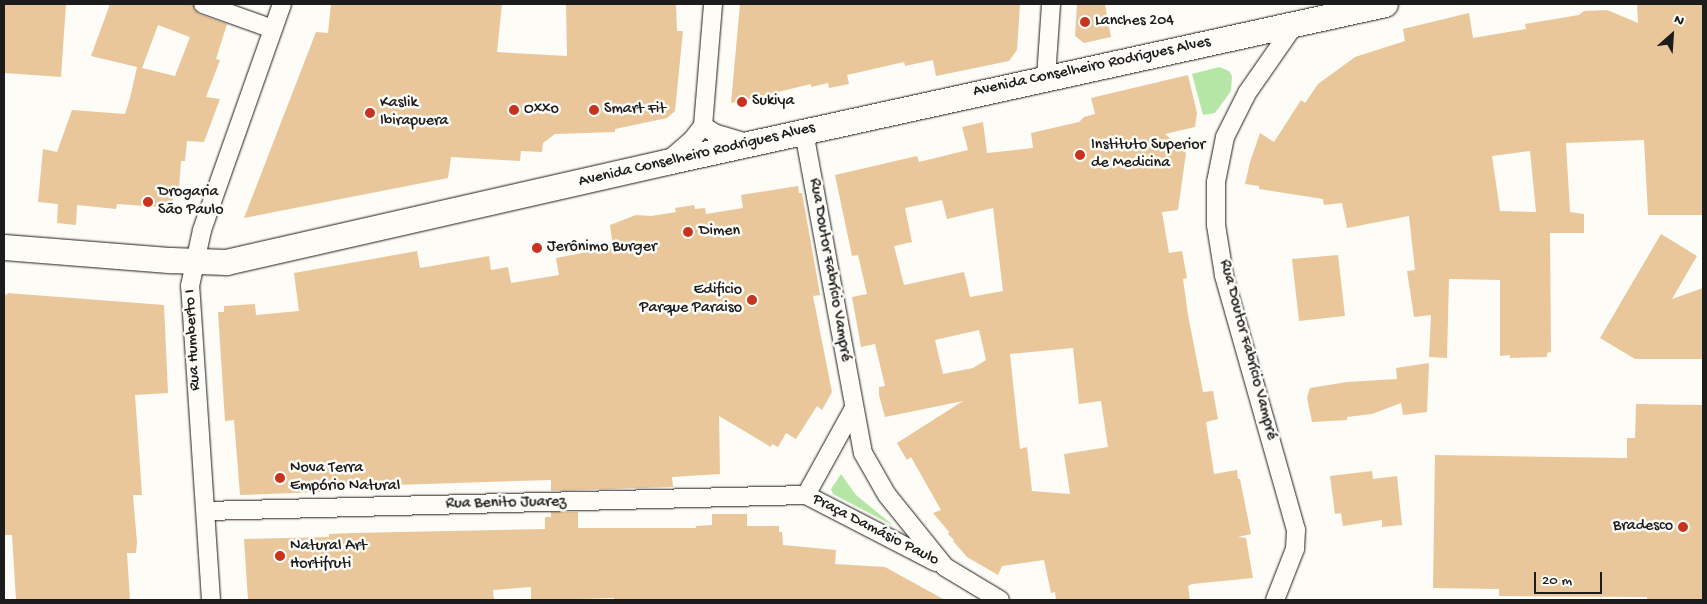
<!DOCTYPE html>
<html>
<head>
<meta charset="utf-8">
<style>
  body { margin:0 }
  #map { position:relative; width:1707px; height:604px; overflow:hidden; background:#fdfcf7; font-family:"Gochi Hand",sans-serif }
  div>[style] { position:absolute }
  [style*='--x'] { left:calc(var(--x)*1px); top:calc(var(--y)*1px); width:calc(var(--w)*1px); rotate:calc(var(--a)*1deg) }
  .green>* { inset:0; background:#b6e6a6 }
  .building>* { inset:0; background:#e9c79b }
  .roads { filter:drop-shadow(0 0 1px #1c1c1c) drop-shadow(0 0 1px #1c1c1c) }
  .street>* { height:18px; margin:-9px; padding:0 9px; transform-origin:9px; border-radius:9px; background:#fdfcf7 }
  .secondary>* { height:25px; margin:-12.5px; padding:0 12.5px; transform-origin:12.5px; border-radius:12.5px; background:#fdfcf7 }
  .dots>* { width:14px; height:14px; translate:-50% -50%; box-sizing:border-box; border:2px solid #fdfcf7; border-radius:50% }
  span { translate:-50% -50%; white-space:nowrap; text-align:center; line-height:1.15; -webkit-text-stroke:5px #fdfcf7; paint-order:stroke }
  .poi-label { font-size:16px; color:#1c1c1c }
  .left { translate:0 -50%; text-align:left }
  .right { translate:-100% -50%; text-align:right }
  .street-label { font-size:16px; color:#1c1c1c }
  .frame { position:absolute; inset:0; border:5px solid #1c1c1c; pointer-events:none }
  .north { position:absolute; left:1647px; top:10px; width:50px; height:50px; -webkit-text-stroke:4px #fdfcf7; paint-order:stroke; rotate:26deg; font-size:14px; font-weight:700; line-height:20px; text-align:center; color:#1c1c1c }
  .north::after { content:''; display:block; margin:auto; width:18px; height:22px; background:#1c1c1c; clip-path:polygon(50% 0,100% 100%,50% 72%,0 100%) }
  .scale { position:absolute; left:1534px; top:572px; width:68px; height:22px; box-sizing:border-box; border:2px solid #1c1c1c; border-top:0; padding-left:6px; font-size:15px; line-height:18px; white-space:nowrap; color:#1c1c1c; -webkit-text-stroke:4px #fdfcf7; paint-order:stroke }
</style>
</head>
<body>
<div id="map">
  <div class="green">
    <i style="clip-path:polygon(1219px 67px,1229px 71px,1232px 76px,1231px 91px,1215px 113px,1203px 115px,1192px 74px)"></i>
    <i style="clip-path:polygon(841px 474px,856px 495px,894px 526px,833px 494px,831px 489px)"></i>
  </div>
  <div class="building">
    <i style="clip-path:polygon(4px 4px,66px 4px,61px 77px,4px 73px)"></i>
    <i style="clip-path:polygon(evenodd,110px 4px,193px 4px,195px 10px,199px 14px,227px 24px,216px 59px,220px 60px,206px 97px,220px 99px,204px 142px,187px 141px,185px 161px,181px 161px,179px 188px,174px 187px,172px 208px,117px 204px,116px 209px,77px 205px,76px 225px,57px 223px,58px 204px,38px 202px,43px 149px,57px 152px,72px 110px,125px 114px,130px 98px,137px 67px,91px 56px,110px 4px,158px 25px,190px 37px,175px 76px,142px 68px,158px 25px)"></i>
    <i style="clip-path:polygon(331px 4px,502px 4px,497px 52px,567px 56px,566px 4px,676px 4px,677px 31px,683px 31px,675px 111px,667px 118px,615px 129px,615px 132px,555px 134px,543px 143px,542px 152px,521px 151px,520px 161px,451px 157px,448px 178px,244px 218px,316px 32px,328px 33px)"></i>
    <i style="clip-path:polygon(740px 4px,1020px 4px,1017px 50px,1009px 61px,936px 76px,933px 60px,905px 66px,904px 62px,847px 75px,849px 84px,829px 88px,828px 83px,811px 87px,811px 84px,731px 103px)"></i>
    <i style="clip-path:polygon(1077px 4px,1105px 4px,1111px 37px,1084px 43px,1075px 36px)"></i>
    <i style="clip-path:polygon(evenodd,1637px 4px,1703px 4px,1703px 215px,1648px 215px,1644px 140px,1566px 143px,1570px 212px,1584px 214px,1584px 233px,1550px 233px,1551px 352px,1547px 353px,1547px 357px,1510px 358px,1510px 355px,1500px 356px,1500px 280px,1449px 279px,1447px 358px,1429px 357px,1431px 315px,1414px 317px,1407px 271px,1415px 270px,1409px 216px,1347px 228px,1342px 203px,1324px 205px,1323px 199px,1259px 189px,1259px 186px,1245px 184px,1250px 162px,1260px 133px,1274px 142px,1301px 100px,1305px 103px,1318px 84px,1355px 57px,1405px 41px,1403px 29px,1469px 13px,1473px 38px,1526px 29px,1525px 24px,1579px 15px,1584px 11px,1607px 10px,1638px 23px,1637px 4px,1530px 151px,1536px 212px,1500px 211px,1492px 156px,1530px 151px)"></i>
    <i style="clip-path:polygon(evenodd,1188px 75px,1197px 113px,1195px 127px,1165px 134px,1186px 153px,1178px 210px,1162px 212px,1169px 253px,1182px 251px,1187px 278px,1183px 279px,1188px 315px,1203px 392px,1213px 391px,1218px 419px,1206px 422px,1214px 474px,1237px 470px,1238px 479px,1240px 479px,1251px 534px,1238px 537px,1246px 538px,1253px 578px,1192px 584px,1188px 586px,1190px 600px,1056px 600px,1055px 592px,1051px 593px,1044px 560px,1002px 566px,998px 575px,967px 557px,953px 541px,954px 540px,948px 534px,949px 532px,933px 513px,941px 510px,911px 457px,907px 460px,897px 443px,963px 401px,885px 417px,879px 395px,879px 387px,885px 386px,875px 344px,861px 347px,852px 297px,867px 294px,858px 255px,852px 256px,835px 175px,917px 156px,919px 162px,968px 150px,962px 127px,983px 122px,987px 153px,1033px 148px,1031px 133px,1079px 122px,1084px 117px,1095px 114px,1091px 98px,1188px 75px,942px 200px,947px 219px,993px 208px,1003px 291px,970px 297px,964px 272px,904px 285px,894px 246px,912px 242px,905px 208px,942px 200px,1188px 75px,979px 330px,986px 360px,973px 368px,943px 374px,935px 340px,979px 330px,1188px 75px,1073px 348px,1079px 404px,1101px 401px,1108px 447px,1064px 454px,1070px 494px,1032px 491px,1027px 447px,1020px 449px,1010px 354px,1073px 348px)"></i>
    <i style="clip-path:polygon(798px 186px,799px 193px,802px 193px,817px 277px,820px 295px,813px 296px,832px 392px,822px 410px,817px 406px,796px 439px,786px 433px,778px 447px,772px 444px,771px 447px,719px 416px,720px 474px,672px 477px,673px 487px,551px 491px,551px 480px,363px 486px,363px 484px,321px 485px,321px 492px,240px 495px,234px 420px,225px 421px,218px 312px,224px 312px,224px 306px,255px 304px,256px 315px,299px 311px,294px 273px,417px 251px,420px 268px,489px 256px,491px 270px,508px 267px,511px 283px,559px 275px,556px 258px,613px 247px,610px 225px,636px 215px,651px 216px,676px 212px,675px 208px,694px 205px,695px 209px,705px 208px,706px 214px,743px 208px,741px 195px)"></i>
    <i style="clip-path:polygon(1661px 234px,1697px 256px,1672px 299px,1703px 288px,1703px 359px,1635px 359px,1600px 338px)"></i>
    <i style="clip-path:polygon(1338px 255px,1345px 316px,1299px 321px,1292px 259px)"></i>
    <i style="clip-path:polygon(7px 293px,164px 305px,168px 393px,135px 395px,142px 495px,133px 495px,137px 543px,136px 553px,127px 553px,130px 600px,16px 600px,12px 535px,4px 535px,4px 294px,8px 295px)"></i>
    <i style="clip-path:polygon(1429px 363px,1427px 412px,1403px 415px,1401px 403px,1372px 414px,1347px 417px,1347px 420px,1312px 422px,1307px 398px,1310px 388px,1347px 382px,1397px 379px,1396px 368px)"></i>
    <i style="clip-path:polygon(1636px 404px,1703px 405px,1703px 600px,1647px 600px,1647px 597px,1499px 596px,1499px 589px,1433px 588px,1435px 455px,1627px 458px,1627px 438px,1635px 438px)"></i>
    <i style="clip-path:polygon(1372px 471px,1373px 479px,1397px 476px,1402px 525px,1382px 527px,1382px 520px,1343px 526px,1341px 513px,1335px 514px,1330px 476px)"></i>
    <i style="clip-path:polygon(551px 512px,578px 512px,578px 528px,696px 528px,696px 526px,712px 525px,712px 514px,747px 514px,747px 526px,779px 526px,779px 532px,782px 532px,783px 545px,836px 550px,835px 564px,885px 567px,945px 600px,614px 600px,614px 598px,544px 600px,531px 599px,531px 587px,493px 590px,494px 600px,248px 600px,244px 539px,329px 537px,329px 534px,352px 533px,545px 529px,545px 517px,551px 517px)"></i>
  </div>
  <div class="roads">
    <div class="street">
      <i style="--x:203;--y:4;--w:74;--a:19.7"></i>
      <i style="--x:1046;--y:78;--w:74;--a:-86.1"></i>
      <i style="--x:703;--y:126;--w:13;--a:32"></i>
      <i style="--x:714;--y:133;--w:34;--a:17"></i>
      <i style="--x:804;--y:132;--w:326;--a:79.6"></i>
      <i style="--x:863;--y:453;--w:48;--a:60.3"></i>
      <i style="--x:887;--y:495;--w:92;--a:51.1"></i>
      <i style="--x:945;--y:567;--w:64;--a:31"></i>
      <i style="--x:670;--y:159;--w:29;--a:-41"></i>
      <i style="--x:692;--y:140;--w:18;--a:-52"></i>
      <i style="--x:703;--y:126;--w:122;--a:-85.3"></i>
      <i style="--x:806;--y:495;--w:146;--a:27.3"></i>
      <i style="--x:806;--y:495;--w:99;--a:-61.1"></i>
      <i style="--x:206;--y:511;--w:600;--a:-1.53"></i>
      <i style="--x:211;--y:600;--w:315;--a:-93.8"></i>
      <i style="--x:190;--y:286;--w:57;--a:-77.9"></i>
      <i style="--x:202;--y:230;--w:240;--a:-70.5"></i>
      <i style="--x:1275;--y:600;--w:55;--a:-68.6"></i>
      <i style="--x:1295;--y:549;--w:19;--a:-87"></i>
      <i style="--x:1296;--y:530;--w:265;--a:-105.8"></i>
      <i style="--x:1224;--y:275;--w:51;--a:-99.1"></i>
      <i style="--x:1216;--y:225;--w:43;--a:-90"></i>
      <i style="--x:1216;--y:182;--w:46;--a:-78.7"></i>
      <i style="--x:1225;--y:137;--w:49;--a:-63.4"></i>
      <i style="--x:1247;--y:93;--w:84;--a:-55.2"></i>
    </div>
    <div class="secondary">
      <i style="--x:4;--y:247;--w:168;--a:4.5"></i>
      <i style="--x:171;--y:260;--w:55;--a:2.1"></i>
      <i style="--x:226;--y:262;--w:451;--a:-12.8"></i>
      <i style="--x:666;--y:162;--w:736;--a:-12.39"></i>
    </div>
  </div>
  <div class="dots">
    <i style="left:1085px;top:22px;background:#c8321e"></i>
    <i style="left:742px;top:102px;background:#c8321e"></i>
    <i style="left:514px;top:110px;background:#c8321e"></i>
    <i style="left:594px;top:110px;background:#c8321e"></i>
    <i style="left:370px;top:113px;background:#c8321e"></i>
    <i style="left:1080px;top:155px;background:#c8321e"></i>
    <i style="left:148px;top:202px;background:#c8321e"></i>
    <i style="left:688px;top:232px;background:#c8321e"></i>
    <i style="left:537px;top:248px;background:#c8321e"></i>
    <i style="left:752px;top:300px;background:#c8321e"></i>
    <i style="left:280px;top:478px;background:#c8321e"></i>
    <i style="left:1683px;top:527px;background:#c8321e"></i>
    <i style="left:280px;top:556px;background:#c8321e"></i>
  </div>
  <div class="poi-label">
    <span class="left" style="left:1095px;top:22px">Lanches 204</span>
    <span class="left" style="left:752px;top:102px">Sukiya</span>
    <span class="left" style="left:380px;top:113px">Kaslik<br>Ibirapuera</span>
    <span class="left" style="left:524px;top:110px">Oxxo</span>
    <span class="left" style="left:604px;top:110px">Smart Fit</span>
    <span class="left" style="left:1091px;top:155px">Instituto Superior<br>de Medicina</span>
    <span class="left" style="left:158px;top:202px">Drogaria<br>São Paulo</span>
    <span class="left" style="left:699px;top:232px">Dimen</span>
    <span class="left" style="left:547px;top:248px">Jerônimo Burger</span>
    <span class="right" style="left:742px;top:300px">Edificio<br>Parque Paraiso</span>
    <span class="left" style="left:290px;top:478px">Nova Terra<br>Empório Natural</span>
    <span class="right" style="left:1673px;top:527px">Bradesco</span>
    <span class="left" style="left:290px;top:556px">Natural Art<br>Hortifruti</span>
  </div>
  <div class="street-label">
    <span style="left:1092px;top:68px;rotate:-12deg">Avenida Conselheiro Rodrigues Alves</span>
    <span style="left:697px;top:156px;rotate:-13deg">Avenida Conselheiro Rodrigues Alves</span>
    <span style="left:829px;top:270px;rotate:80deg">Rua Doutor Fabrício Vampré</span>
    <span style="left:194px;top:340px;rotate:-93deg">Rua Humberto I</span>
    <span style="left:1247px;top:350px;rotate:75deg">Rua Doutor Fabrício Vampré</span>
    <span style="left:506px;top:504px;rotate:-1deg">Rua Benito Juarez</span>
    <span style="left:875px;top:531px;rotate:27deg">Praça Damásio Paulo</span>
  </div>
  <div class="frame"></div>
  <div class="north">N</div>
  <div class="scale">20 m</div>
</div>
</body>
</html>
